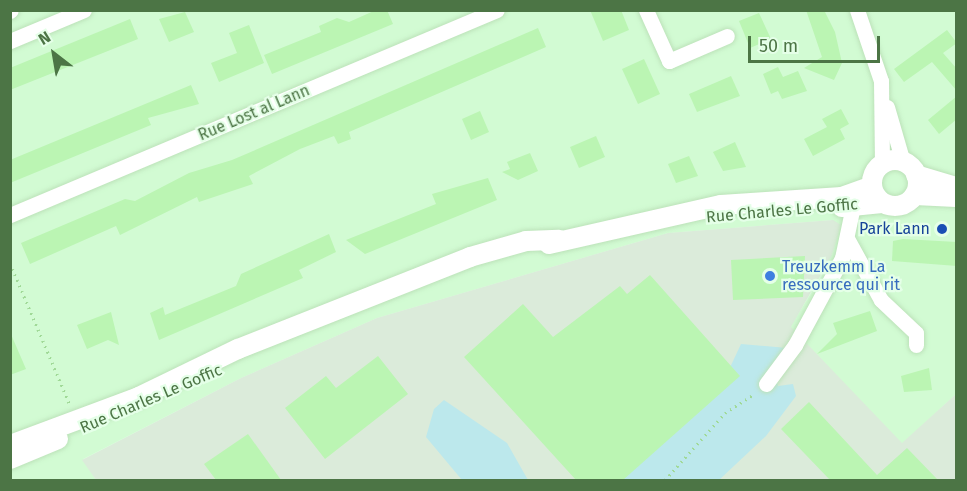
<!DOCTYPE html>
<html>
<head>
<meta charset="utf-8">
<style>
  body { margin:0 }
  #map { position:relative; width:967px; height:491px; overflow:hidden; background:#defee0; font-family:"Fira Sans",sans-serif }
  div>[style] { position:absolute }
  [style*='--x'] { left:calc(var(--x)*1px); top:calc(var(--y)*1px); width:calc(var(--w)*1px); rotate:calc(var(--a)*1deg) }
  .residential>* { inset:0; background:#d2fbd3 }
  .industrial>* { inset:0; background:#dbebda }
  .green>* { inset:0; background:#bce8ec }
  .building>* { inset:0; background:#bbf5b3 }
  .path>* { height:3px; margin-top:-1.5px; transform-origin:0; background:repeating-linear-gradient(90deg,#a0d997 0 1.5px,transparent 0 6px) }
  .roads { filter:drop-shadow(0 0 2px #bce2b9) drop-shadow(0 0 2px #bce2b9) }
  .minor>* { height:15px; margin:-7.5px; padding:0 7.5px; transform-origin:7.5px; border-radius:7.5px; background:#fff }
  .tertiary>* { height:20px; margin:-10px; padding:0 10px; transform-origin:10px; border-radius:10px; background:#fff }
  .tertiary>.ring { margin:-10px; padding:0; box-sizing:content-box; background:none; border:20px solid #fff; border-radius:50% }
  .dots>* { width:16px; height:16px; translate:-50% -50%; box-sizing:border-box; border:3px solid #e5ffe8; border-radius:50% }
  span { translate:-50% -50%; white-space:nowrap; text-align:center; line-height:1.15; -webkit-text-stroke:4.5px #e5ffe8; paint-order:stroke }
  .street-label { font-size:16px; color:#4c7545 }
  .transit-label { font-size:16px; color:#164399 }
  .right { translate:-100% -50%; text-align:right }
  .shop-label { font-size:16px; color:#366cbe }
  .left { translate:0 -50%; text-align:left }
  .frame { position:absolute; inset:0; border:12px solid #4c7545; pointer-events:none }
  .north { position:absolute; left:24px; top:24px; width:60px; height:60px; -webkit-text-stroke:4px #e5ffe8; paint-order:stroke; rotate:329deg; font-size:16px; font-weight:700; line-height:24px; text-align:center; color:#4c7545 }
  .north::after { content:''; display:block; margin:auto; width:21px; height:27px; background:#4c7545; clip-path:polygon(50% 0,100% 100%,50% 72%,0 100%) }
  .scale { position:absolute; left:748px; top:36px; width:132px; height:27px; box-sizing:border-box; border:3px solid #4c7545; border-top:0; padding-left:8px; font-size:18px; line-height:21px; white-space:nowrap; color:#4c7545; -webkit-text-stroke:4px #e5ffe8; paint-order:stroke }
</style>
</head>
<body>
<div id="map">
  <div class="residential">
    <i style="clip-path:polygon(10px 11px,956px 11px,956px 394px,902px 444px,790px 327px,822px 276px,833px 220px,668px 233px,377px 318px,241px 378px,83px 459px,96px 480px,11px 480px)"></i>
  </div>
  <div class="industrial">
    <i style="clip-path:polygon(833px 220px,841px 225px,832px 255px,791px 327px,902px 443px,956px 394px,956px 480px,96px 480px,82px 460px,241px 378px,377px 318px,668px 233px)"></i>
  </div>
  <div class="green">
    <i style="clip-path:polygon(741px 344px,787px 348px,774px 368px,778px 386px,793px 384px,796px 396px,766px 436px,719px 480px,602px 480px,726px 376px)"></i>
    <i style="clip-path:polygon(444px 400px,507px 443px,528px 480px,462px 480px,426px 437px,434px 409px)"></i>
  </div>
  <div class="building">
    <i style="clip-path:polygon(376px 10px,387px 10px,393px 24px,272px 74px,264px 55px,321px 32px,319px 26px,337px 18px,349px 22px)"></i>
    <i style="clip-path:polygon(590px 10px,621px 10px,629px 30px,603px 41px)"></i>
    <i style="clip-path:polygon(806px 10px,824px 10px,835px 32px,842px 63px,834px 80px,804px 68px,822px 57px)"></i>
    <i style="clip-path:polygon(185px 12px,194px 32px,169px 42px,159px 19px)"></i>
    <i style="clip-path:polygon(759px 13px,771px 39px,750px 48px,739px 21px)"></i>
    <i style="clip-path:polygon(130px 19px,138px 39px,10px 90px,10px 68px)"></i>
    <i style="clip-path:polygon(249px 25px,264px 63px,219px 82px,211px 63px,237px 53px,229px 33px)"></i>
    <i style="clip-path:polygon(538px 28px,546px 47px,349px 132px,351px 139px,338px 144px,334px 136px,300px 149px,249px 176px,253px 184px,199px 202px,197px 197px,120px 235px,116px 226px,30px 264px,21px 243px,125px 199px,135px 201px,189px 173px,232px 160px)"></i>
    <i style="clip-path:polygon(947px 30px,957px 43px,943px 53px,957px 69px,957px 91px,932px 62px,904px 82px,894px 69px)"></i>
    <i style="clip-path:polygon(644px 59px,660px 94px,638px 104px,622px 69px)"></i>
    <i style="clip-path:polygon(778px 67px,783px 77px,798px 71px,807px 91px,782px 99px,778px 91px,771px 94px,763px 74px)"></i>
    <i style="clip-path:polygon(731px 76px,740px 96px,697px 112px,689px 94px)"></i>
    <i style="clip-path:polygon(191px 85px,199px 104px,148px 118px,151px 125px,10px 183px,10px 160px)"></i>
    <i style="clip-path:polygon(957px 96px,957px 119px,939px 134px,928px 120px)"></i>
    <i style="clip-path:polygon(841px 109px,849px 124px,840px 129px,845px 139px,813px 156px,804px 139px,827px 127px,822px 119px)"></i>
    <i style="clip-path:polygon(480px 111px,489px 132px,471px 140px,462px 119px)"></i>
    <i style="clip-path:polygon(596px 136px,605px 157px,579px 168px,570px 147px)"></i>
    <i style="clip-path:polygon(735px 142px,746px 167px,723px 171px,713px 152px)"></i>
    <i style="clip-path:polygon(530px 153px,538px 171px,518px 180px,502px 172px,510px 169px,507px 162px)"></i>
    <i style="clip-path:polygon(689px 156px,698px 176px,676px 183px,668px 164px)"></i>
    <i style="clip-path:polygon(488px 178px,497px 200px,365px 254px,346px 240px,436px 204px,432px 194px)"></i>
    <i style="clip-path:polygon(329px 234px,336px 252px,299px 270px,303px 278px,159px 340px,150px 313px,163px 307px,165px 315px,236px 286px,241px 274px)"></i>
    <i style="clip-path:polygon(903px 239px,957px 242px,957px 266px,892px 261px,893px 241px)"></i>
    <i style="clip-path:polygon(805px 256px,803px 297px,733px 300px,731px 260px)"></i>
    <i style="clip-path:polygon(650px 275px,740px 376px,623px 480px,576px 480px,464px 357px,523px 304px,553px 337px,620px 286px,627px 294px)"></i>
    <i style="clip-path:polygon(870px 311px,877px 331px,817px 354px,837px 334px,833px 323px)"></i>
    <i style="clip-path:polygon(111px 312px,119px 345px,108px 340px,87px 349px,77px 325px)"></i>
    <i style="clip-path:polygon(10px 332px,26px 369px,10px 375px)"></i>
    <i style="clip-path:polygon(378px 356px,408px 394px,325px 459px,285px 408px,326px 376px,336px 388px)"></i>
    <i style="clip-path:polygon(929px 368px,932px 390px,904px 392px,901px 376px)"></i>
    <i style="clip-path:polygon(809px 402px,877px 475px,907px 448px,938px 480px,830px 480px,781px 429px)"></i>
    <i style="clip-path:polygon(248px 434px,281px 480px,216px 480px,204px 464px)"></i>
  </div>
  <div class="path">
    <i style="--x:10;--y:263;--w:154;--a:67.1"></i>
    <i style="--x:665;--y:480;--w:90;--a:-48.2"></i>
    <i style="--x:725;--y:413;--w:35;--a:-33"></i>
  </div>
  <div class="roads">
    <div class="minor">
      <i style="--x:646;--y:10;--w:56;--a:65.7"></i>
      <i style="--x:669;--y:61;--w:63;--a:-23.3"></i>
      <i style="--x:857;--y:10;--w:75;--a:71.3"></i>
      <i style="--x:881;--y:81;--w:83;--a:89.3"></i>
      <i style="--x:10;--y:11;--w:1;--a:-45"></i>
      <i style="--x:10;--y:41;--w:80;--a:-22.7"></i>
      <i style="--x:887;--y:107;--w:57;--a:73.8"></i>
      <i style="--x:10;--y:215;--w:528;--a:-22.83"></i>
      <i style="--x:848;--y:240;--w:68;--a:61.2"></i>
      <i style="--x:881;--y:300;--w:48;--a:43.3"></i>
      <i style="--x:916;--y:333;--w:12;--a:90"></i>
      <i style="--x:766;--y:384;--w:49;--a:-53.4"></i>
      <i style="--x:795;--y:345;--w:99;--a:-61.6"></i>
      <i style="--x:842;--y:258;--w:53;--a:-78.1"></i>
    </div>
    <div class="tertiary">
      <i class="ring" style="left:872px;top:160px;width:26px;height:26px"></i>
      <i style="--x:916;--y:175;--w:42;--a:16.7"></i>
      <i style="--x:915;--y:195;--w:41;--a:2.8"></i>
      <i style="--x:842;--y:207;--w:40;--a:-5.7"></i>
      <i style="--x:549;--y:244;--w:176;--a:-12.8"></i>
      <i style="--x:721;--y:205;--w:121;--a:-3.8"></i>
      <i style="--x:842;--y:197;--w:32;--a:-20"></i>
      <i style="--x:10;--y:445;--w:138;--a:-20.4"></i>
      <i style="--x:139;--y:397;--w:110;--a:-25.9"></i>
      <i style="--x:238;--y:349;--w:250;--a:-21.6"></i>
      <i style="--x:470;--y:257;--w:58;--a:-15.9"></i>
      <i style="--x:526;--y:241;--w:33;--a:-2"></i>
      <i style="--x:10;--y:459;--w:52;--a:-22.6"></i>
    </div>
  </div>
  <div class="dots">
    <i style="left:942px;top:229px;background:#1a4fb4"></i>
    <i style="left:770px;top:276px;background:#3f7fe0"></i>
  </div>
  <div class="street-label">
    <span style="left:254px;top:113px;rotate:-23deg">Rue Lost al Lann</span>
    <span style="left:782px;top:211px;rotate:-5deg">Rue Charles Le Goffic</span>
    <span style="left:151px;top:399px;rotate:-23deg">Rue Charles Le Goffic</span>
  </div>
  <div class="transit-label">
    <span class="right" style="left:930px;top:229px">Park Lann</span>
  </div>
  <div class="shop-label">
    <span class="left" style="left:782px;top:276px">Treuzkemm La<br>ressource qui rit</span>
  </div>
  <div class="frame"></div>
  <div class="north">N</div>
  <div class="scale">50 m</div>
</div>
</body>
</html>
